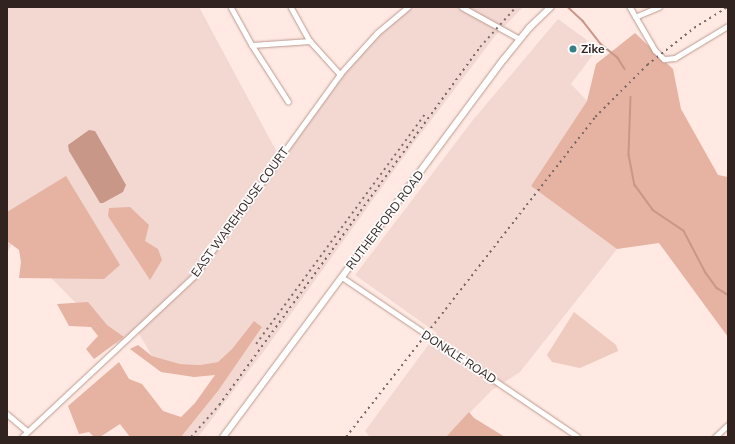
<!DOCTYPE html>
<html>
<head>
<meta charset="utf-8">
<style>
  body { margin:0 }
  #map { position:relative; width:735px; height:444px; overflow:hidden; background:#ffe9e2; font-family:Mulish,sans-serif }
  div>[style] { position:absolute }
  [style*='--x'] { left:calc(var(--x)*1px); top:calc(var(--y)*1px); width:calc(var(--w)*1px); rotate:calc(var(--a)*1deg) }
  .built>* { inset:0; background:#f2d8d1 }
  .green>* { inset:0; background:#eecabf }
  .forest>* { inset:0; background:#e6b2a1 }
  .water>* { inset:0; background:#c99787 }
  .stream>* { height:1.5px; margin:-0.75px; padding:0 0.75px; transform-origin:0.75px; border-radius:0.75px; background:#c99787 }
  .roads { filter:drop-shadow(0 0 1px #bb9a90) drop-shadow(0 0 1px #bb9a90) }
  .street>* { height:4.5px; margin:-2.25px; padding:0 2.25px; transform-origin:2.25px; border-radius:2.25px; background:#fff }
  .secondary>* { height:6px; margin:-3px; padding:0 3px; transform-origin:3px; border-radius:3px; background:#fff }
  .rail>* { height:1.5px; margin-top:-0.75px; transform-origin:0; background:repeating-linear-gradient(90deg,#7b6b66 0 2px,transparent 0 6px) }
  .dots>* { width:11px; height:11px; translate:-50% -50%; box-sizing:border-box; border:2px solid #fcfcfc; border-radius:50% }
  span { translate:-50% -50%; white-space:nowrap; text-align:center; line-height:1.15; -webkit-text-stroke:3.5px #fcfcfc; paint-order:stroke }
  .poi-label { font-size:12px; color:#312420; font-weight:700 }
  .left { translate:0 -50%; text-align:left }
  .street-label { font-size:12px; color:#312420 }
  .frame { position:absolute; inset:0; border:8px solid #312420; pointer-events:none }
</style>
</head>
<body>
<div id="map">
  <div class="built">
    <i style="clip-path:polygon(7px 7px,199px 7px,279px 156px,354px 54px,409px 7px,523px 7px,495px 36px,413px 144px,267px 347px,198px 437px,181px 437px,218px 391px,262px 327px,254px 321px,232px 349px,218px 362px,200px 365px,180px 364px,152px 356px,138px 332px,116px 344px,14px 240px,7px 253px)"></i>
    <i style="clip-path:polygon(558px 19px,598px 48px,571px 84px,587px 101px,531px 186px,617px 249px,520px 372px,492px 390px,446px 437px,370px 437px,365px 431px,437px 333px,355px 275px,473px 120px)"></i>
  </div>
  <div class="green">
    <i style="clip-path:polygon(574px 312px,616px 345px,618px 351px,580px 368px,552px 362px,547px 355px)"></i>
  </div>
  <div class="forest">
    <i style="clip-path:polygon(635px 33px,673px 69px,681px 109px,718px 175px,728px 177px,728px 337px,659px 243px,617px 249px,531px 186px,587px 101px,596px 64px)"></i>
    <i style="clip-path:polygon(66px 176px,120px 265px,104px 279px,19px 278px,21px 262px,19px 250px,7px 241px,7px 212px)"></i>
    <i style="clip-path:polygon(130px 207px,149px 225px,145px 241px,158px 249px,162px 260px,150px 280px,108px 216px,109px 208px)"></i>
    <i style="clip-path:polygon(88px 302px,107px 325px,124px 337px,94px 359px,86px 349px,98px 336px,91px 327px,69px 326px,57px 304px)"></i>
    <i style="clip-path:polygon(254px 321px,262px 327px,218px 391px,181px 437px,130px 437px,120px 424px,100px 437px,94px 437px,89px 432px,79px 434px,68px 406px,119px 362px,129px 379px,142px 384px,163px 411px,181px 417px,195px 403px,215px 375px,194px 377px,161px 372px,130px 349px,138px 345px,152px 356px,180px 364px,200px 365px,218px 362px,232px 349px)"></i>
    <i style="clip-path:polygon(469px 412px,474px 418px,505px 437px,446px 437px)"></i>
  </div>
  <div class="water">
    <i style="clip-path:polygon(89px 130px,95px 131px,126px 185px,123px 192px,103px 203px,100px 203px,69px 151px,68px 145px)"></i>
  </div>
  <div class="stream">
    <i style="--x:568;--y:7;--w:21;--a:43"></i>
    <i style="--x:583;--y:21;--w:29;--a:52"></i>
    <i style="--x:601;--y:44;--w:22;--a:39"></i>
    <i style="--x:618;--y:58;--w:13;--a:58"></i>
    <i style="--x:631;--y:97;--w:58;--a:92"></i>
    <i style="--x:629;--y:155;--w:31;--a:79"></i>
    <i style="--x:635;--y:185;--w:31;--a:54"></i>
    <i style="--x:653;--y:210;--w:37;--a:34"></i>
    <i style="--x:684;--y:231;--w:47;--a:62.4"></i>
    <i style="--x:706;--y:273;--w:19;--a:54"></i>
    <i style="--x:717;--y:288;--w:13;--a:32"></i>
  </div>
  <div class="roads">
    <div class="street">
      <i style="--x:231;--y:7;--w:43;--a:61.1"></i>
      <i style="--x:252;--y:45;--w:67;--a:57.3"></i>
      <i style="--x:291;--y:7;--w:39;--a:61"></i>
      <i style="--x:310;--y:41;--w:45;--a:47.7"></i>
      <i style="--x:462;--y:7;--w:66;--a:28.9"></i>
      <i style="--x:630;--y:7;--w:50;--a:59.8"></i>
      <i style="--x:655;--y:50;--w:13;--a:45"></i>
      <i style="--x:664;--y:59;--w:11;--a:-5"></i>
      <i style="--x:675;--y:58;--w:62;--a:-31.1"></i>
      <i style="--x:635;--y:17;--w:26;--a:-23"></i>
      <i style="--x:252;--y:45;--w:58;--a:-3.9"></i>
      <i style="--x:342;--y:277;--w:284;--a:34.1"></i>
      <i style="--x:7;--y:414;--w:26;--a:40"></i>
      <i style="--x:22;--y:437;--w:236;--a:-43.1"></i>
      <i style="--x:194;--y:276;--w:249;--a:-54.1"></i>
      <i style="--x:340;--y:74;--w:55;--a:-47.9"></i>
      <i style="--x:377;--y:33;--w:40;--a:-40"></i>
      <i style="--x:715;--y:437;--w:18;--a:-43"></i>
    </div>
    <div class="secondary">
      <i style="--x:223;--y:437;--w:471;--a:-53.4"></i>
      <i style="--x:504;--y:59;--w:40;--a:-51"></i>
      <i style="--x:529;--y:28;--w:30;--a:-44"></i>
    </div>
  </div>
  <div class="rail">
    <i style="--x:256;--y:344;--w:284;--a:-53.7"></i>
    <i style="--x:191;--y:437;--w:43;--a:-48.8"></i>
    <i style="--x:219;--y:405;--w:443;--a:-53.9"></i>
    <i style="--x:480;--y:47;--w:54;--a:-48"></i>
    <i style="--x:346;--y:437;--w:405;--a:-52.1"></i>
    <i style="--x:595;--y:117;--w:74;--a:-45"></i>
    <i style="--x:647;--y:65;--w:60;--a:-38.2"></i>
    <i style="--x:694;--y:28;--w:40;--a:-32"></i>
  </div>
  <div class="dots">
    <i style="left:573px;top:49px;background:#387f89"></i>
  </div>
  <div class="poi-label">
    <span class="left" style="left:581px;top:49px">Zike</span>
  </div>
  <div class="street-label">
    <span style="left:240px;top:212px;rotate:-54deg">EAST WAREHOUSE COURT</span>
    <span style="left:385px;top:220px;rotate:-53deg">RUTHERFORD ROAD</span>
    <span style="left:459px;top:357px;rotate:33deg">DONKLE ROAD</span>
  </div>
  <div class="frame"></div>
</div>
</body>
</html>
